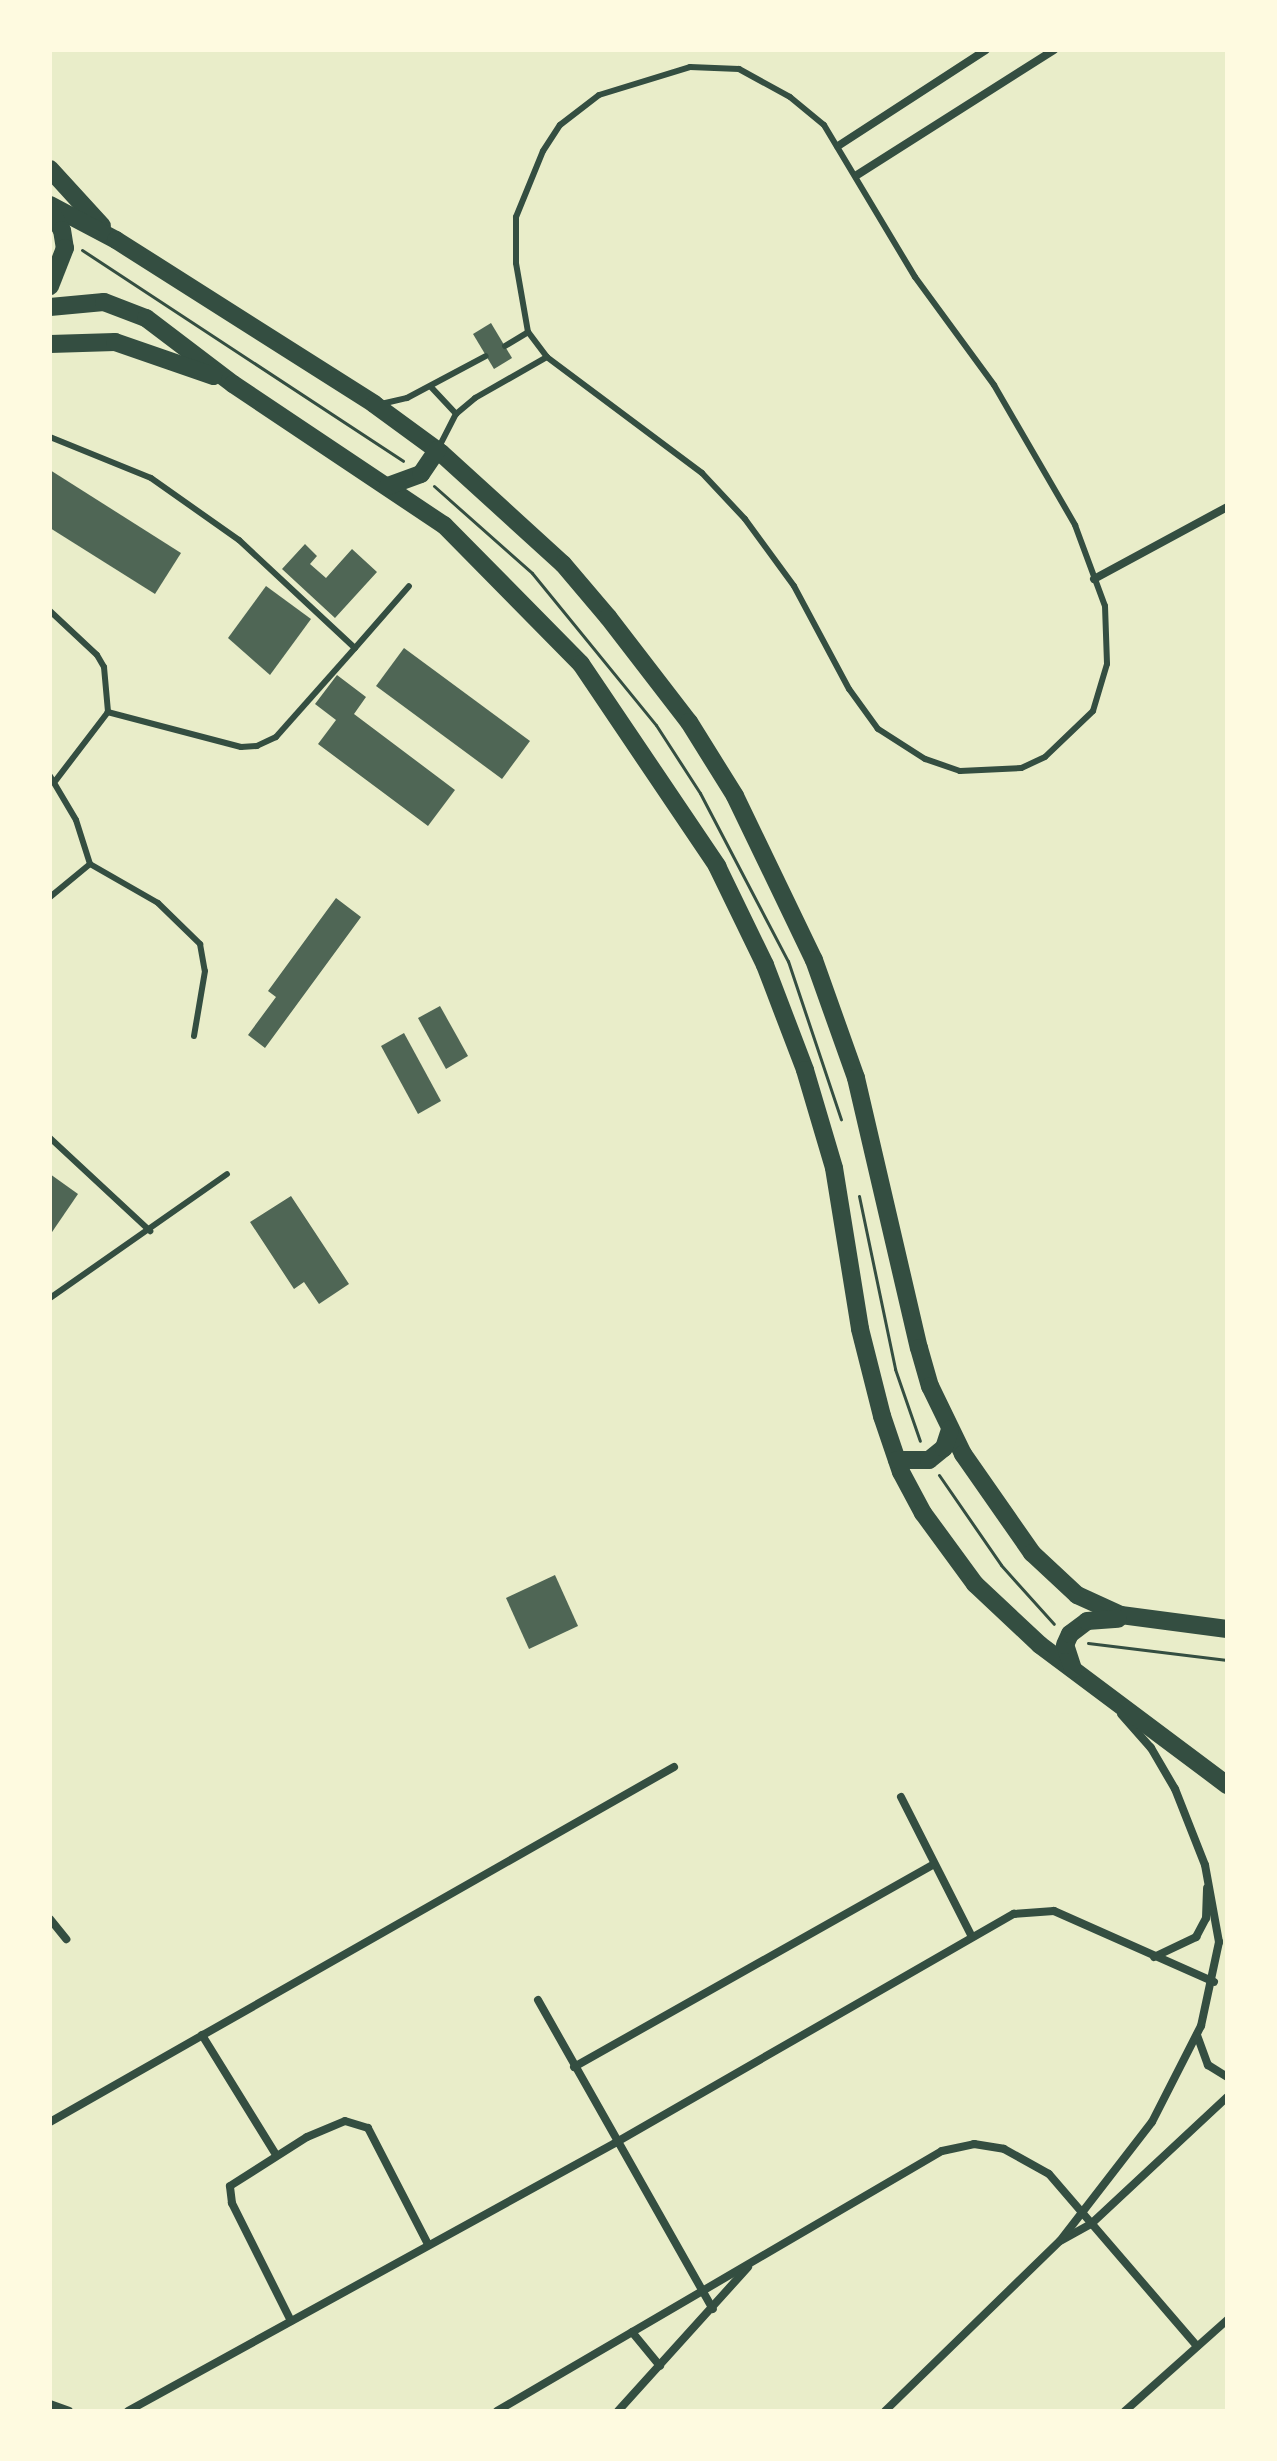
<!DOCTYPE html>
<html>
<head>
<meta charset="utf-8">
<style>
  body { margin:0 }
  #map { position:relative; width:1277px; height:2461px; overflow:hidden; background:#e9edc9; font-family:"Noto Serif",serif }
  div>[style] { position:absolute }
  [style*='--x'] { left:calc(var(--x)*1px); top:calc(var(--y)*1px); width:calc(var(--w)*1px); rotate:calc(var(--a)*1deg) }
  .building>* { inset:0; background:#4f6655 }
  .path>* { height:3px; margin:-1.5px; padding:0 1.5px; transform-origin:1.5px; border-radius:1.5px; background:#344e41 }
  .service>* { height:6px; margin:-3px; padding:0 3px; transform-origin:3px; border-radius:3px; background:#344e41 }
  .minor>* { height:8px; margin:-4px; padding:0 4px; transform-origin:4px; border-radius:4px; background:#344e41 }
  .primary>* { height:18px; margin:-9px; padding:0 9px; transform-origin:9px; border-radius:9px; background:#344e41 }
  span { translate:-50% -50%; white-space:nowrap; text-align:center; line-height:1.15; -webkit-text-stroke:8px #fefae0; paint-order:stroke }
  .frame { position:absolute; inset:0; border:52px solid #fefae0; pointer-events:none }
</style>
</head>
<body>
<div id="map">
  <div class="building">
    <i style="clip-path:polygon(491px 323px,512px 358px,494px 369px,473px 334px)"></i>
    <i style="clip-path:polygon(50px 470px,181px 553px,155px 594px,50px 528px)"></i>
    <i style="clip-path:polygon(305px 544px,317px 556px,310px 564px,326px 578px,352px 549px,377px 572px,335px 618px,282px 569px)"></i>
    <i style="clip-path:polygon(266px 586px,311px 619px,270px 675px,228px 638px)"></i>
    <i style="clip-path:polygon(404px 648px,530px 741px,502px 779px,376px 686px)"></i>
    <i style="clip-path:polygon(337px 675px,366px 697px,354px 714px,455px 790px,428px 826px,318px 744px,336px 720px,315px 704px)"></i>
    <i style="clip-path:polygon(336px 898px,361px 917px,265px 1048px,248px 1035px,276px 997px,268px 991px)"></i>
    <i style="clip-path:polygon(440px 1006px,468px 1056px,446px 1069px,418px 1018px)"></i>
    <i style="clip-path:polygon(404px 1033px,441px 1101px,418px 1114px,381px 1046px)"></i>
    <i style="clip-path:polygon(50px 1174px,78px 1194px,50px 1235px)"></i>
    <i style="clip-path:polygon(291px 1196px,349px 1284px,319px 1304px,304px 1282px,294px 1289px,250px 1222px)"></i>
    <i style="clip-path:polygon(555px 1575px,578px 1626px,529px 1649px,506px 1598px)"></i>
  </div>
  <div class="path">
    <i style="--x:82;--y:250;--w:384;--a:33.3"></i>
    <i style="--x:434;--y:486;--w:131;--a:41.6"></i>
    <i style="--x:532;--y:573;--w:196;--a:50.8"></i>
    <i style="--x:656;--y:725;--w:81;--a:57.1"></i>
    <i style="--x:700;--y:793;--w:190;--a:62.4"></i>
    <i style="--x:788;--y:961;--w:167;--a:71.5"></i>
    <i style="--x:859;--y:1196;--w:177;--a:78.2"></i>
    <i style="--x:895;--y:1369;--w:76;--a:70.9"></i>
    <i style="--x:939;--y:1475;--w:109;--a:55.4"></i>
    <i style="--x:1001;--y:1565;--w:79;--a:48.1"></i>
    <i style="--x:1088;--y:1643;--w:140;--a:7"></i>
  </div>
  <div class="service">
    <i style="--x:690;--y:67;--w:49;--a:2.3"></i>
    <i style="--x:739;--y:69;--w:58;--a:28.8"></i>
    <i style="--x:790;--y:97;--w:44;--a:39.5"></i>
    <i style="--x:824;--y:125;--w:177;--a:59.1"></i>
    <i style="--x:915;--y:277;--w:134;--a:53.8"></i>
    <i style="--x:994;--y:385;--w:162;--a:59.9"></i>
    <i style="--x:1075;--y:525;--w:86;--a:69.7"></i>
    <i style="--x:1105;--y:606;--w:58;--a:88"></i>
    <i style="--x:1107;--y:664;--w:49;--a:106.6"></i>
    <i style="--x:1093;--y:711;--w:66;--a:136.2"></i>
    <i style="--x:1045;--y:757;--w:26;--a:155"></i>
    <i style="--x:1021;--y:768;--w:61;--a:177.2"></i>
    <i style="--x:960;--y:771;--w:37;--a:-161"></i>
    <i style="--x:925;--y:759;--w:56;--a:-147.4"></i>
    <i style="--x:878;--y:729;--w:49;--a:-125.9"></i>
    <i style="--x:849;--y:689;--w:117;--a:-118.1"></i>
    <i style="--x:794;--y:586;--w:83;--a:-126.2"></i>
    <i style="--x:745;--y:519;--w:63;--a:-133.1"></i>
    <i style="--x:702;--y:473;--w:194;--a:-143.2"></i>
    <i style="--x:547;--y:357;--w:31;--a:-127"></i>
    <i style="--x:528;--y:332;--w:70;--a:-99.9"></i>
    <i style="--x:516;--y:263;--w:46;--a:-90"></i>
    <i style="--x:516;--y:217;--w:71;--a:-67.8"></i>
    <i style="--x:543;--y:151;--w:31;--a:-57"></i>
    <i style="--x:560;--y:125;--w:49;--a:-37.6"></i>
    <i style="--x:599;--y:95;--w:95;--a:-17.1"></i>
    <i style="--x:505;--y:346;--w:27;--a:-31"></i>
    <i style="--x:431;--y:387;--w:37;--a:47"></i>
    <i style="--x:381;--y:404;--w:27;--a:-13"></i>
    <i style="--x:407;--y:398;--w:89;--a:-28"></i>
    <i style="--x:50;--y:437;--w:109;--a:22.1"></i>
    <i style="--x:151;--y:478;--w:108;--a:35.2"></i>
    <i style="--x:239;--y:540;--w:158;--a:43"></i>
    <i style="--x:355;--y:648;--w:119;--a:131.6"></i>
    <i style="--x:276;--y:737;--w:21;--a:155"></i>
    <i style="--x:257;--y:746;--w:16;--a:176"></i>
    <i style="--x:241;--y:747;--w:138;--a:-165.3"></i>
    <i style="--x:439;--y:447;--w:37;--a:-63"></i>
    <i style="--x:456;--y:414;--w:25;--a:-40"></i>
    <i style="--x:475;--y:398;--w:83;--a:-29.7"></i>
    <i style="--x:50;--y:611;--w:64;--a:43.1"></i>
    <i style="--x:97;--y:655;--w:14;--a:60"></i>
    <i style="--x:104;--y:667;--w:45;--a:84.9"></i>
    <i style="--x:108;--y:712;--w:86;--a:127.4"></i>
    <i style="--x:355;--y:648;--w:82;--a:-48.9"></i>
    <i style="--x:50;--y:776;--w:51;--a:59.4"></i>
    <i style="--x:76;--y:820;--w:46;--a:72.3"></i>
    <i style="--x:90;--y:864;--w:52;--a:140.5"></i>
    <i style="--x:90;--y:864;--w:78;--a:29.8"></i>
    <i style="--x:158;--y:903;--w:59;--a:44.3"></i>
    <i style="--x:200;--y:944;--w:27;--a:80"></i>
    <i style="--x:205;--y:971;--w:66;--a:99.6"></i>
    <i style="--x:50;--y:1138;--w:137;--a:42.9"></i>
    <i style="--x:50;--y:1298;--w:216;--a:-35"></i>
  </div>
  <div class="minor">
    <i style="--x:838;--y:146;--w:176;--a:-33"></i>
    <i style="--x:857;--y:175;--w:233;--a:-32.4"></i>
    <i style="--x:1094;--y:579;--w:151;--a:-28.4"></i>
    <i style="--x:901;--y:1797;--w:157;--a:63.1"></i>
    <i style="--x:50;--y:1919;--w:26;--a:51"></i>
    <i style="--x:1154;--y:1957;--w:47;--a:-25.5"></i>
    <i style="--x:1196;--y:1937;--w:21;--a:-62"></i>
    <i style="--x:1206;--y:1918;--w:30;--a:-88"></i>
    <i style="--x:538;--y:2000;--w:355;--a:60.5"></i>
    <i style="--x:202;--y:2035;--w:141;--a:58.3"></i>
    <i style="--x:1197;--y:2035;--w:32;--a:70"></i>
    <i style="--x:1208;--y:2065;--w:22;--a:32"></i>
    <i style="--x:574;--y:2067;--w:411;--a:-29.4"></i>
    <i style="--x:50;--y:2122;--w:718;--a:-29.64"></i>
    <i style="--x:1062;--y:2240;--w:33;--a:-29"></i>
    <i style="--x:1091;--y:2224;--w:186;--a:-43"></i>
    <i style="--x:291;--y:2321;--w:132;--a:-116.6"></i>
    <i style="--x:232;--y:2203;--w:17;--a:-97"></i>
    <i style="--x:230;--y:2186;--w:91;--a:-32.5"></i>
    <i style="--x:307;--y:2137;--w:41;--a:-22.8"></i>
    <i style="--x:345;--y:2121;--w:24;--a:17"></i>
    <i style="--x:368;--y:2128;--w:131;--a:62.7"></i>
    <i style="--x:632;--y:2332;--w:44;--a:50.5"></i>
    <i style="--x:50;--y:2404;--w:20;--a:20"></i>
    <i style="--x:128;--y:2411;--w:556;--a:-28.82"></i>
    <i style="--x:615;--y:2143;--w:460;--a:-29.9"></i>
    <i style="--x:1014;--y:1914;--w:40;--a:-4.3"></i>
    <i style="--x:1054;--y:1911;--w:175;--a:23.9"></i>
    <i style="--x:497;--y:2411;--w:515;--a:-30.3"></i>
    <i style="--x:942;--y:2151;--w:33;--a:-12"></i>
    <i style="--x:974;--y:2144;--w:30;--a:9"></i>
    <i style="--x:1004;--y:2149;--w:51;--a:29.1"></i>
    <i style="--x:1049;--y:2174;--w:227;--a:49.3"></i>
    <i style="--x:618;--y:2411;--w:194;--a:-47.9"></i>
    <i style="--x:885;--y:2411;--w:244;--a:-44.2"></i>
    <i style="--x:1060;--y:2241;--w:150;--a:-52.3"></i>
    <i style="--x:1152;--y:2122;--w:108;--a:-63"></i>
    <i style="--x:1201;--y:2026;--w:86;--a:-77.9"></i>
    <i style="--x:1219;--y:1942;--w:78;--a:-100.3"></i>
    <i style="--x:1205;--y:1865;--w:82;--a:-111.5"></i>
    <i style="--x:1175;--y:1789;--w:48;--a:-120.3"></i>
    <i style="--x:1151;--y:1748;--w:45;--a:-131.4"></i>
    <i style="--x:1125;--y:2411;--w:137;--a:-41.7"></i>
  </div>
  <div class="primary">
    <i style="--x:50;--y:169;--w:77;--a:47.6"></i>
    <i style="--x:50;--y:205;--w:75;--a:27.9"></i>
    <i style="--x:116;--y:240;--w:306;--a:32.4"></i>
    <i style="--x:374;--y:404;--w:83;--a:36.2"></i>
    <i style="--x:441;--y:453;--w:165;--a:42.3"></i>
    <i style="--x:563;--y:564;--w:70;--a:49.7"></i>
    <i style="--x:608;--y:617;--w:133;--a:52.4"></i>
    <i style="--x:689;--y:722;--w:87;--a:58.1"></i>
    <i style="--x:735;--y:796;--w:182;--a:64.3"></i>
    <i style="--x:814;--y:960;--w:125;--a:70.4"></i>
    <i style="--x:856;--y:1078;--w:277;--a:76.9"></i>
    <i style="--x:919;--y:1348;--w:40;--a:74"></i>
    <i style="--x:930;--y:1386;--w:76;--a:64.1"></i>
    <i style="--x:963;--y:1454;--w:121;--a:55.1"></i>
    <i style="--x:1032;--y:1553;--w:62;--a:43"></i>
    <i style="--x:1077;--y:1595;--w:48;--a:24.4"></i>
    <i style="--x:1121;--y:1615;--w:107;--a:7.5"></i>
    <i style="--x:50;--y:211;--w:22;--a:58"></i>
    <i style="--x:62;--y:230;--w:18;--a:81"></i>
    <i style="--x:65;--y:248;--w:41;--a:111.5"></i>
    <i style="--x:50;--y:307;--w:54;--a:-5.3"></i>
    <i style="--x:104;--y:302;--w:45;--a:20.9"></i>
    <i style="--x:146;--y:318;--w:109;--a:37.2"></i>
    <i style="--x:233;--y:384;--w:254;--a:33.8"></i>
    <i style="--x:444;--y:525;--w:195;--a:45.4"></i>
    <i style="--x:581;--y:664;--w:244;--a:56"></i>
    <i style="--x:717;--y:866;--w:110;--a:64.1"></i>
    <i style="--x:765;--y:965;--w:112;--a:69.1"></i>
    <i style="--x:805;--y:1070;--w:102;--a:73.5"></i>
    <i style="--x:834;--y:1168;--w:163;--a:80.8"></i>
    <i style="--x:860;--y:1329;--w:90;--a:75.8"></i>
    <i style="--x:882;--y:1416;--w:59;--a:71.3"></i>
    <i style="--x:901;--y:1472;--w:47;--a:61.8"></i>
    <i style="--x:923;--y:1513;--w:88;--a:53.8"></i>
    <i style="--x:975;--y:1584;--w:89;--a:43.2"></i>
    <i style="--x:1040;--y:1645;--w:234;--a:36.8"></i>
    <i style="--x:50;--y:344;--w:65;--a:-1.8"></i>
    <i style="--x:115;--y:342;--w:104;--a:19.1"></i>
    <i style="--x:388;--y:486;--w:35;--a:-20"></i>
    <i style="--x:421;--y:474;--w:29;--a:-56"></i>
    <i style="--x:897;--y:1460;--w:32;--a:0"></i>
    <i style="--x:929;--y:1460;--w:19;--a:-39"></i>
    <i style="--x:944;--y:1448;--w:20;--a:-72"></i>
    <i style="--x:1073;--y:1669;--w:25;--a:-108"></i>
    <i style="--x:1065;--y:1645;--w:12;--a:-66"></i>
    <i style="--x:1070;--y:1634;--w:21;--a:-37"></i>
    <i style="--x:1087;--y:1621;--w:31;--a:-4"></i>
  </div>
  <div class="frame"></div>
</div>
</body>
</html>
